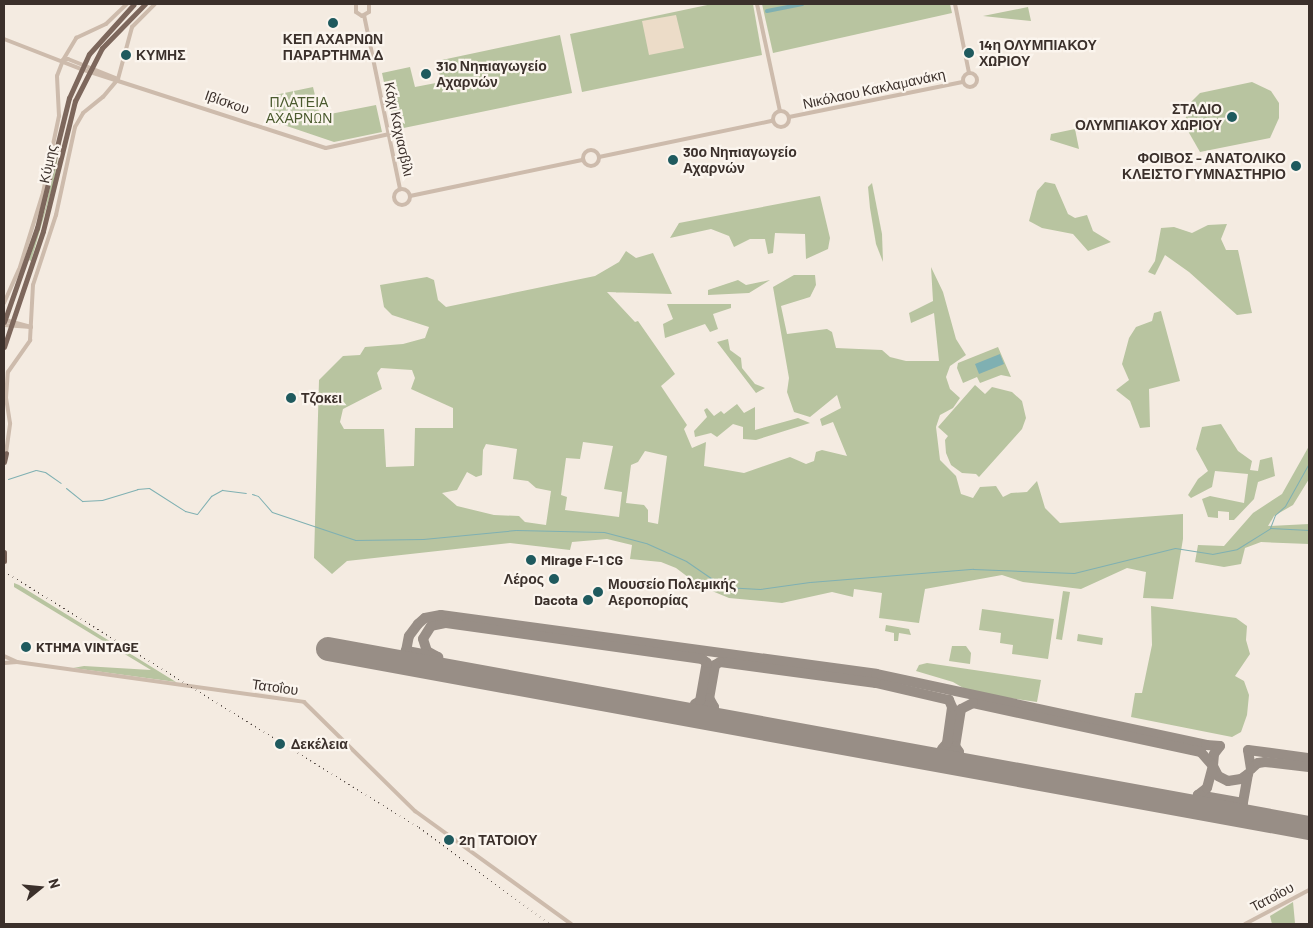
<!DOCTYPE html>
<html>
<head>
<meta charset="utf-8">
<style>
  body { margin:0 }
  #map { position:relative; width:1313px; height:928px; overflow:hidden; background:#f4ebe1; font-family:Barlow,sans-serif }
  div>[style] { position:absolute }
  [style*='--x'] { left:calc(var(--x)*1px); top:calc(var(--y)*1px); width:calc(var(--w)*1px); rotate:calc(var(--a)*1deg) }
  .green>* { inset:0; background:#b8c4a0 }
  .plaza>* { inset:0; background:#ecdcc8 }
  .water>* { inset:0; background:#7fb0b2 }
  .stream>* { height:1px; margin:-0.5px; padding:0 0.5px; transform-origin:0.5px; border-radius:0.5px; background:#7fb0b2 }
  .canal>* { height:4px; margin:-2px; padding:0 2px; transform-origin:2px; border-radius:2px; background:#7fb0b2 }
  .taxiway>* { height:10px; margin:-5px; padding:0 5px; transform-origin:5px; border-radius:5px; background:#988e86 }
  .runway>* { height:24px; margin:-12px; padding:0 12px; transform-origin:12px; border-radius:12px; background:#988e86 }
  .minor>* { height:4px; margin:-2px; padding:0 2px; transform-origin:2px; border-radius:2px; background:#cdbbac }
  .minor>.ring { margin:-2px; padding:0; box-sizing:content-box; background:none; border:4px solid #cdbbac; border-radius:50% }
  .major>* { height:5px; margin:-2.5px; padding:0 2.5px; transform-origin:2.5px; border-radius:2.5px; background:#7d675c }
  .rail>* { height:1px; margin-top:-0.5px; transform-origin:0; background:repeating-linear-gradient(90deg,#3b302b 0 1px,transparent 0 5px) }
  .dots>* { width:14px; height:14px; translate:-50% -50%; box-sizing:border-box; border:2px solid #fbf5ee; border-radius:50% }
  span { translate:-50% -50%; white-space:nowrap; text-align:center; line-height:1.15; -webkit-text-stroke:4.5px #fbf5ee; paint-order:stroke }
  .poi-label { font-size:14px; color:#3b302b; font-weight:700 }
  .left { translate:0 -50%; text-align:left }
  .right { translate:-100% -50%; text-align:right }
  .street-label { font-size:14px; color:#3b302b }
  .park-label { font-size:14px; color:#4a5a2e }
  .frame { position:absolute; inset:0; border:5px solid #3b302b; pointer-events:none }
  .north { position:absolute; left:15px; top:863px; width:50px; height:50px; -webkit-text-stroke:4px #fbf5ee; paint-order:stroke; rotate:73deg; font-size:14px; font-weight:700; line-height:20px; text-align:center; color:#3b302b }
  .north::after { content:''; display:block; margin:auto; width:18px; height:22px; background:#3b302b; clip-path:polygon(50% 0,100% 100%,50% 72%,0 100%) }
</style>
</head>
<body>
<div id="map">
  <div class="green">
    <i style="clip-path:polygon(712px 4px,753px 4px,762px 55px,582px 92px,570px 34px)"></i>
    <i style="clip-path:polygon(762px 4px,950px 4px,952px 13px,773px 53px)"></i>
    <i style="clip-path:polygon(1028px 7px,1031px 21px,983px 16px)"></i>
    <i style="clip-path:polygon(560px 35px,572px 93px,394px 130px,382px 73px,410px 67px,415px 87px,441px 82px,437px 61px)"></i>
    <i style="clip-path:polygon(1252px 82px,1271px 91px,1279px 103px,1279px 118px,1270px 138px,1200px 152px,1184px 124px,1190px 103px,1200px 93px)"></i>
    <i style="clip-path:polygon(313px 87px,320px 116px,376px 105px,382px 132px,334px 142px,272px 121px,270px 96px)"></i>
    <i style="clip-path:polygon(1075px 129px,1079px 149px,1050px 140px,1051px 134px)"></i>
    <i style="clip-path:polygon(62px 130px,54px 182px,31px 261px,29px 260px,46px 206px)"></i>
    <i style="clip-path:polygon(1045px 182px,1055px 184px,1068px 214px,1075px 218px,1087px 215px,1093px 231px,1111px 242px,1088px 251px,1073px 234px,1042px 228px,1029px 221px,1037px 191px)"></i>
    <i style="clip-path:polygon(872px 183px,882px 234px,883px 262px,876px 244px,870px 208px,868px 187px)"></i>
    <i style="clip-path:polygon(820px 196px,830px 238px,828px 249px,806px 259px,805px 234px,775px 233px,773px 253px,768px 254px,765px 239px,750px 239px,734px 247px,729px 236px,711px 229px,670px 238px,679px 223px)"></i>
    <i style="clip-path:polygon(1227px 224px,1221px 239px,1226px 250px,1238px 250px,1252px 313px,1237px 315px,1189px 272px,1165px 255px,1155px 275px,1148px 272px,1155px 261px,1161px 228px,1174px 227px,1192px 233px,1208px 225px)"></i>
    <i style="clip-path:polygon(evenodd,626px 251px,636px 258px,653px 253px,672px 294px,607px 292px,635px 322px,638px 321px,675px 374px,661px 386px,687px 425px,684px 429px,692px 448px,706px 442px,704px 466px,744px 473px,790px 457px,806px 464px,814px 461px,816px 452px,822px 450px,847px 456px,833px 422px,822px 426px,820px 419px,841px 408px,837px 395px,810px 417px,794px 412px,787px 392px,789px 378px,773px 287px,794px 275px,815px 275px,816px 285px,810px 297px,781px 306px,787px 334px,827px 329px,832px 332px,836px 348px,882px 350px,890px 357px,906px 361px,939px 361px,934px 313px,911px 323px,909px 313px,933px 301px,931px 267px,943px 292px,956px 339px,966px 355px,950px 366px,946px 377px,950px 389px,960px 398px,953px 408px,940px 415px,936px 427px,940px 460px,956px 476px,961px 494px,973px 498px,980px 487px,996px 486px,1003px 497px,1011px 493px,1027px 492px,1037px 481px,1045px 508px,1060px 523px,1183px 514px,1183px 539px,1173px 599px,1143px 598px,1146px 572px,1127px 568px,1081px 589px,1023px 582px,1002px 575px,925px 589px,919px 623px,879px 618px,882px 593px,854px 589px,853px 597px,832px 592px,782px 603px,729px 598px,700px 586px,676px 568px,661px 562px,630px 559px,632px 545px,607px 539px,572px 542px,570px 550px,510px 543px,347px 561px,332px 574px,314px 558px,319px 380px,343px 356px,360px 355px,365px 347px,403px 344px,425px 338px,429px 327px,392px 315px,384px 307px,380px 285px,427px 277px,434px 280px,438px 300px,446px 307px,595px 276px,619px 262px,626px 251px,381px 368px,412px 370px,415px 378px,411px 389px,453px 408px,453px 428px,415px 428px,414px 466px,386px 467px,384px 429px,344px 429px,340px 422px,343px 409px,382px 389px,377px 373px,381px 368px,626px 251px,583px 442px,613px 446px,604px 489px,622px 492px,619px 517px,565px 510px,567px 497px,561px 495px,566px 458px,580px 459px,583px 442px,626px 251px,486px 444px,517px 449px,513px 479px,528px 481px,536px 488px,551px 491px,546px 525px,525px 522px,519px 516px,494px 515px,457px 506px,442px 493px,457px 490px,467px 472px,476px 477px,482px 475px,483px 450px,486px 444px,626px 251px,645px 451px,667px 456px,658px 524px,648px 522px,648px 510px,644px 505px,626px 503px,631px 465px,638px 462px,645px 451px)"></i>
    <i style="clip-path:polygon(738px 280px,746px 285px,770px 280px,749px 293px,708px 295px,708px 290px)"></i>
    <i style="clip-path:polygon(667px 304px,731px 304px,731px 308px,713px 314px,718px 329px,710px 332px,705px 324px,665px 338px,663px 324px,673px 319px)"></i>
    <i style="clip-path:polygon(1161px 311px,1180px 381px,1149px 389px,1150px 427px,1140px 428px,1130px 401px,1116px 390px,1129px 380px,1122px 364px,1129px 338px,1136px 327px,1152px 321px,1154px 313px)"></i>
    <i style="clip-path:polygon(728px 339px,730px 350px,741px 358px,742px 368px,755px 384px,765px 388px,756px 393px,717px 342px)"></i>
    <i style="clip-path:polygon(998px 347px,1011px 377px,1001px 375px,980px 383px,977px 377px,963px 383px,957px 368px,958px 363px)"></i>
    <i style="clip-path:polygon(975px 385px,985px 394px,992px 387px,1012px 392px,1022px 401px,1026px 418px,1022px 429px,979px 477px,976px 474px,962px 473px,951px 465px,946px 453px,945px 440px,948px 436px,938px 427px)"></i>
    <i style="clip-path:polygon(737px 404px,744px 413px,755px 407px,755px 430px,798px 418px,810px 423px,756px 440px,743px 439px,743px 427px,733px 424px,717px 437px,711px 433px,695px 437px,694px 431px,707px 417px,704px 410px,707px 408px,714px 416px,721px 411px,724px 414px)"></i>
    <i style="clip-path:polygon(1221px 424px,1238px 451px,1252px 461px,1250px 470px,1258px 471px,1260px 460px,1272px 457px,1275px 476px,1258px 482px,1254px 499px,1234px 520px,1229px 520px,1229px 512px,1218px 511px,1218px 518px,1208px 517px,1202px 499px,1210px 496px,1244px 503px,1248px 474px,1215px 471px,1212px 487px,1191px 498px,1188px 495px,1198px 479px,1208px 471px,1196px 449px,1202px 427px)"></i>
    <i style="clip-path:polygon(1309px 446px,1309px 479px,1293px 505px,1274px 516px,1268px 526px,1309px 524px,1309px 544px,1261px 542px,1245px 548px,1241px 564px,1224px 567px,1195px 562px,1198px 545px,1224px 546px,1253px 513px,1282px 494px)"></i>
    <i style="clip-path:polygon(14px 583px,19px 585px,176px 682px,73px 668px,84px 666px,151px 670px,14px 587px)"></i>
    <i style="clip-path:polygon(1063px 591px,1070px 592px,1062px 640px,1056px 639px)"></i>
    <i style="clip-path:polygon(1151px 606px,1236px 618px,1247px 626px,1246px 640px,1250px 654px,1235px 676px,1244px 681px,1249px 695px,1247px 715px,1241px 732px,1232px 737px,1131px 717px,1135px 693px,1142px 693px,1152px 645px)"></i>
    <i style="clip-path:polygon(982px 609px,1054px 619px,1048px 659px,1012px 654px,1013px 645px,1000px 643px,1001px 633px,979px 630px)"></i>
    <i style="clip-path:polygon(886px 625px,909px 629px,911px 635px,899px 633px,898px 641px,894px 641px,894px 633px,885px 631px)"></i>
    <i style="clip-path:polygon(1078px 634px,1103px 638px,1102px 645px,1077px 641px)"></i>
    <i style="clip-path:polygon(952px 646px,966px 646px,971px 653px,970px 664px,949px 661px)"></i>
    <i style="clip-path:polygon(927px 663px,1041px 680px,1037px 702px,972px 693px,953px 682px,916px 671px,919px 665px)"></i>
    <i style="clip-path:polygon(1293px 902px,1295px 923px,1272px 924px,1270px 916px)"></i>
  </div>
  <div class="plaza">
    <i style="clip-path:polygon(676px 15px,684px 48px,649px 55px,642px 21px)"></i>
  </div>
  <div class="water">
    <i style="clip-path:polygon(1000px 354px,1004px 364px,979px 374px,975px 364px)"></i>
  </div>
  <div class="stream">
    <i style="--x:8;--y:479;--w:29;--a:-18"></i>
    <i style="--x:36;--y:470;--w:9;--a:13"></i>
    <i style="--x:45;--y:472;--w:19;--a:35"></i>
    <i style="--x:66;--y:488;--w:21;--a:39"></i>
    <i style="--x:82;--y:501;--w:20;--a:-3"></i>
    <i style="--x:102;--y:500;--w:37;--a:-17"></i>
    <i style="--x:137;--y:489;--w:12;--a:-5"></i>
    <i style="--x:149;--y:488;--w:43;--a:32.6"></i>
    <i style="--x:185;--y:511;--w:12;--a:14"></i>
    <i style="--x:197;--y:514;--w:23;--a:-52"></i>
    <i style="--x:211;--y:496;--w:13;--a:-29"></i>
    <i style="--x:222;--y:490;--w:24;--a:7"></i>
    <i style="--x:252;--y:494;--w:6;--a:18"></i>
    <i style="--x:258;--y:496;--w:21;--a:49"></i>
    <i style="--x:272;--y:512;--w:88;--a:18.6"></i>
    <i style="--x:355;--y:540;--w:68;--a:-0.8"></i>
    <i style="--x:423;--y:539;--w:93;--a:-5.5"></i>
    <i style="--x:516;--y:530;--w:88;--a:1.3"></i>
    <i style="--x:604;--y:532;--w:43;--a:14.7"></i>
    <i style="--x:646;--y:543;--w:44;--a:24.2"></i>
    <i style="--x:686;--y:561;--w:46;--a:34.4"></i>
    <i style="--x:724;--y:587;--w:36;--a:3"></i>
    <i style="--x:760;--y:589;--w:50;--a:-8"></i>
    <i style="--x:810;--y:582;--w:164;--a:-4.6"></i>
    <i style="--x:973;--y:569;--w:101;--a:2.3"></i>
    <i style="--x:1074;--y:573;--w:104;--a:-13.9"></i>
    <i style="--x:1175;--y:548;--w:37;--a:9"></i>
    <i style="--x:1212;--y:554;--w:25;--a:-11"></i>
    <i style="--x:1237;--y:549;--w:39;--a:-32"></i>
    <i style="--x:1270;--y:528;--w:39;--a:3"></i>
    <i style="--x:1270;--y:528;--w:14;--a:-69"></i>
    <i style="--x:1275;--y:515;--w:13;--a:-42"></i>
    <i style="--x:1285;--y:506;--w:49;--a:-60.8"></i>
  </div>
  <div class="canal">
    <i style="--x:767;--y:11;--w:36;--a:-11"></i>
  </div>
  <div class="taxiway">
    <i style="--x:441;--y:615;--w:439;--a:7.7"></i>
    <i style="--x:876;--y:674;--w:338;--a:12.1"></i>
    <i style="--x:1206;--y:745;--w:14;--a:4"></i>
    <i style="--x:1220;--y:746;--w:10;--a:127"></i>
    <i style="--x:1214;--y:754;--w:12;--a:95"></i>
    <i style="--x:1213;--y:766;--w:18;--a:-131"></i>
    <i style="--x:1201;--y:752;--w:233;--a:-167.9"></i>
    <i style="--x:973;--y:703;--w:13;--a:153"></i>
    <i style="--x:961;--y:709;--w:37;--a:99"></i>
    <i style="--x:955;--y:746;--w:7;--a:56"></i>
    <i style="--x:959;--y:752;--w:17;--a:-170"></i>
    <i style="--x:942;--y:749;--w:8;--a:-50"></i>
    <i style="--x:947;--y:743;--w:36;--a:-82"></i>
    <i style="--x:952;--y:707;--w:8;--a:-113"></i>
    <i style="--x:949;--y:700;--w:75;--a:-166.9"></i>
    <i style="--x:876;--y:683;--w:157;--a:-172.3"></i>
    <i style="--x:720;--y:662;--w:6;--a:149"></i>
    <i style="--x:715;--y:665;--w:34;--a:100"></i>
    <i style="--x:709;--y:698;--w:10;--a:61"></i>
    <i style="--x:714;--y:707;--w:19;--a:-171"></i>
    <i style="--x:695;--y:704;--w:6;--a:-31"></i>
    <i style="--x:700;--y:701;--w:39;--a:-80"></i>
    <i style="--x:707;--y:663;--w:6;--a:-141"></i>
    <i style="--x:702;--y:659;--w:260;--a:-172"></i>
    <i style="--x:445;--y:623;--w:14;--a:168"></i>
    <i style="--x:431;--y:626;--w:15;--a:122"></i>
    <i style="--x:423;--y:639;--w:13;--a:72"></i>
    <i style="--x:427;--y:651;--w:13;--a:29"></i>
    <i style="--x:438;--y:657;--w:33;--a:-169"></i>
    <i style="--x:406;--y:651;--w:15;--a:-79"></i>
    <i style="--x:409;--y:636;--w:15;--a:-53"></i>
    <i style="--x:418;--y:624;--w:9;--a:-41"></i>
    <i style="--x:425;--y:618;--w:16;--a:-11"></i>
    <i style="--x:1213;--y:766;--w:11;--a:63"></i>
    <i style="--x:1218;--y:776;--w:11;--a:27"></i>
    <i style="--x:1228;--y:781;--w:13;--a:-9"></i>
    <i style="--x:1241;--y:779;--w:9;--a:-36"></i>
    <i style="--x:1248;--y:774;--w:29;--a:100"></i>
    <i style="--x:1243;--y:803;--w:46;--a:-169.9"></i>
    <i style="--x:1198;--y:795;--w:11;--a:-38"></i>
    <i style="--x:1207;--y:788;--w:23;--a:-75"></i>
    <i style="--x:1251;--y:769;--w:19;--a:-99"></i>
    <i style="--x:1248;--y:750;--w:62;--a:7.5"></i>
    <i style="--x:1251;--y:769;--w:9;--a:-41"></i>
    <i style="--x:1258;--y:763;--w:7;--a:-8"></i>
    <i style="--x:1265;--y:762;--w:44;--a:6.5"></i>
  </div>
  <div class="runway">
    <i style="--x:328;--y:649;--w:997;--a:10.34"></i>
  </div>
  <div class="minor">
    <i style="--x:356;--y:4;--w:8;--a:90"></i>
    <i style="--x:356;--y:12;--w:7;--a:34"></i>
    <i style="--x:362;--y:16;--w:8;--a:-30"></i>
    <i style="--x:369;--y:12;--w:8;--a:-90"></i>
    <i style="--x:757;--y:4;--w:109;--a:77.9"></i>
    <i style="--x:955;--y:4;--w:70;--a:78.5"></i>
    <i style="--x:364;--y:15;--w:178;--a:78.3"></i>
    <i style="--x:4;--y:39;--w:83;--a:21.3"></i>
    <i style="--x:81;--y:69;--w:257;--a:17.9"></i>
    <i style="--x:326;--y:148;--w:65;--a:-12.5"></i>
    <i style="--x:63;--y:60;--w:5;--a:-11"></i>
    <i style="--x:68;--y:59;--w:54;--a:21.8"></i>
    <i class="ring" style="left:963px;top:73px;width:10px;height:10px"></i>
    <i class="ring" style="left:773px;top:111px;width:12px;height:12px"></i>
    <i style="--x:789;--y:117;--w:177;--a:-11.4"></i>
    <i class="ring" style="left:583px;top:150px;width:12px;height:12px"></i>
    <i style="--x:599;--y:157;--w:177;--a:-11.8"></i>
    <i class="ring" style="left:394px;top:189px;width:12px;height:12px"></i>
    <i style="--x:410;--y:196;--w:177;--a:-11.8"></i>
    <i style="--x:4;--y:303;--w:36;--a:-66"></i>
    <i style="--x:19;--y:270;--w:81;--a:-72.7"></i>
    <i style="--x:43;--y:193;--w:79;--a:-78.3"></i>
    <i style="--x:59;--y:116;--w:40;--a:-92.9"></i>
    <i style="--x:57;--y:76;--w:17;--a:-69"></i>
    <i style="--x:63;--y:60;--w:26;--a:-59"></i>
    <i style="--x:76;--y:38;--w:33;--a:-25"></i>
    <i style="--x:106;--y:24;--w:29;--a:-44"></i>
    <i style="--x:5;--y:320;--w:27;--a:15"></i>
    <i style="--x:4;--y:325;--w:27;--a:4"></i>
    <i style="--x:6;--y:453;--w:30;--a:-82"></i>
    <i style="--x:10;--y:423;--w:25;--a:-99"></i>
    <i style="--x:6;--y:398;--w:26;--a:-86"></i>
    <i style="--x:8;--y:372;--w:39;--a:-55"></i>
    <i style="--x:30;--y:340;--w:55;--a:-86.9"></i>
    <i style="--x:33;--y:285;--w:74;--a:-71.8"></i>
    <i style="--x:56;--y:215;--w:90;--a:-77.8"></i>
    <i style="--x:75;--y:127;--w:16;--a:-60"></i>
    <i style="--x:83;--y:113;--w:26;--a:-39"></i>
    <i style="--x:103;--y:97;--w:23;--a:-50"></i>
    <i style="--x:118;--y:79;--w:54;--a:-74.9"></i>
    <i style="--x:132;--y:27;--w:33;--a:-45"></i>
    <i style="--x:4;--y:656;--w:14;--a:25"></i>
    <i style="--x:4;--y:663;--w:13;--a:-4"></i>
    <i style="--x:17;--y:662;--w:290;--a:7.9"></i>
    <i style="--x:304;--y:702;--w:156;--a:44.5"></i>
    <i style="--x:415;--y:811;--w:193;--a:35.9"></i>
    <i style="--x:1245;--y:924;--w:72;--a:-28"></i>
  </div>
  <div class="major">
    <i style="--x:4;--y:322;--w:100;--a:-70.7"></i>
    <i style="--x:37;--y:228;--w:134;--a:-76.2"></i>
    <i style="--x:69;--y:98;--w:48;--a:-65.6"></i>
    <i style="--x:89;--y:54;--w:67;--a:-48"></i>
    <i style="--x:4;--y:347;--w:122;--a:-71.4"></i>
    <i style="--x:43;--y:231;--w:134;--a:-76.2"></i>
    <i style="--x:75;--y:101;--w:59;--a:-63"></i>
    <i style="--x:102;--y:48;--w:62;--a:-45.7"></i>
    <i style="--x:4;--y:462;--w:9;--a:-77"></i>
    <i style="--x:4;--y:552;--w:9;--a:90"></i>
  </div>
  <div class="rail">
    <i style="--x:4;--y:571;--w:488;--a:31.7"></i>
    <i style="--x:419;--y:827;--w:163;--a:36.5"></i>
  </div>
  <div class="dots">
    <i style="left:333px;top:23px;background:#1f5a5e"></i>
    <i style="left:969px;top:53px;background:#1f5a5e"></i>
    <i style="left:126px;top:55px;background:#1f5a5e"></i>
    <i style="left:426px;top:74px;background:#1f5a5e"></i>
    <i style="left:1232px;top:117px;background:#1f5a5e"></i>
    <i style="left:673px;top:160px;background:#1f5a5e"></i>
    <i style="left:1296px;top:166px;background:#1f5a5e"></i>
    <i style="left:291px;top:398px;background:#1f5a5e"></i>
    <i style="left:531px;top:560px;background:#1f5a5e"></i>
    <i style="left:554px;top:579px;background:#1f5a5e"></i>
    <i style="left:598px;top:592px;background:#1f5a5e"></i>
    <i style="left:588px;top:600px;background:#1f5a5e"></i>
    <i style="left:26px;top:647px;background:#1f5a5e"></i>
    <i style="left:280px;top:744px;background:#1f5a5e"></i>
    <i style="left:449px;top:840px;background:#1f5a5e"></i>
  </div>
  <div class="poi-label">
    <span style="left:333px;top:47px">ΚΕΠ ΑΧΑΡΝΩΝ<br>ΠΑΡΑΡΤΗΜΑ Δ</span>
    <span class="left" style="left:979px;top:53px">14η ΟΛΥΜΠΙΑΚΟΥ<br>ΧΩΡΙΟΥ</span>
    <span class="left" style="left:136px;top:55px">ΚΥΜΗΣ</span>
    <span class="left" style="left:436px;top:74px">31ο Νηπιαγωγείο<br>Αχαρνών</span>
    <span class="right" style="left:1222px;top:117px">ΣΤΑΔΙΟ<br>ΟΛΥΜΠΙΑΚΟΥ ΧΩΡΙΟΥ</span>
    <span class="left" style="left:683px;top:160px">30ο Νηπιαγωγείο<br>Αχαρνών</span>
    <span class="right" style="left:1286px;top:166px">ΦΟΙΒΟΣ - ΑΝΑΤΟΛΙΚΟ<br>ΚΛΕΙΣΤΟ ΓΥΜΝΑΣΤΗΡΙΟ</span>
    <span class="left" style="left:301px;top:398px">Τζοκει</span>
    <span class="left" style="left:541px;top:560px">Mirage F-1 CG</span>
    <span class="right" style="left:544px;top:579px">Λέρος</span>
    <span class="left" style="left:608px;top:592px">Μουσείο Πολεμικής<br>Αεροπορίας</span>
    <span class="right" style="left:578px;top:600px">Dacota</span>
    <span class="left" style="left:36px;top:647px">KTHMA VINTAGE</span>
    <span class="left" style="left:291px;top:744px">Δεκέλεια</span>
    <span class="left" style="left:459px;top:840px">2η ΤΑΤΟΙΟΥ</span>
  </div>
  <div class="street-label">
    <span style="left:874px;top:89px;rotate:-12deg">Νικόλαου Κακλαμανάκη</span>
    <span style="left:227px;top:102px;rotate:19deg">Ιβίσκου</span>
    <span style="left:399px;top:129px;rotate:78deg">Κάχι Καχιασβίλι</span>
    <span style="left:48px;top:164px;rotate:-78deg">Κύμης</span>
    <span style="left:275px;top:687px;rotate:8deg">Τατοΐου</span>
    <span style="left:1272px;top:897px;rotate:-28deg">Τατοΐου</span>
  </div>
  <div class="park-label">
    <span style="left:299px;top:110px">ΠΛΑΤΕΙΑ<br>ΑΧΑΡΝΩΝ</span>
  </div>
  <div class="frame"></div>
  <div class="north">N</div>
</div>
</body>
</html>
